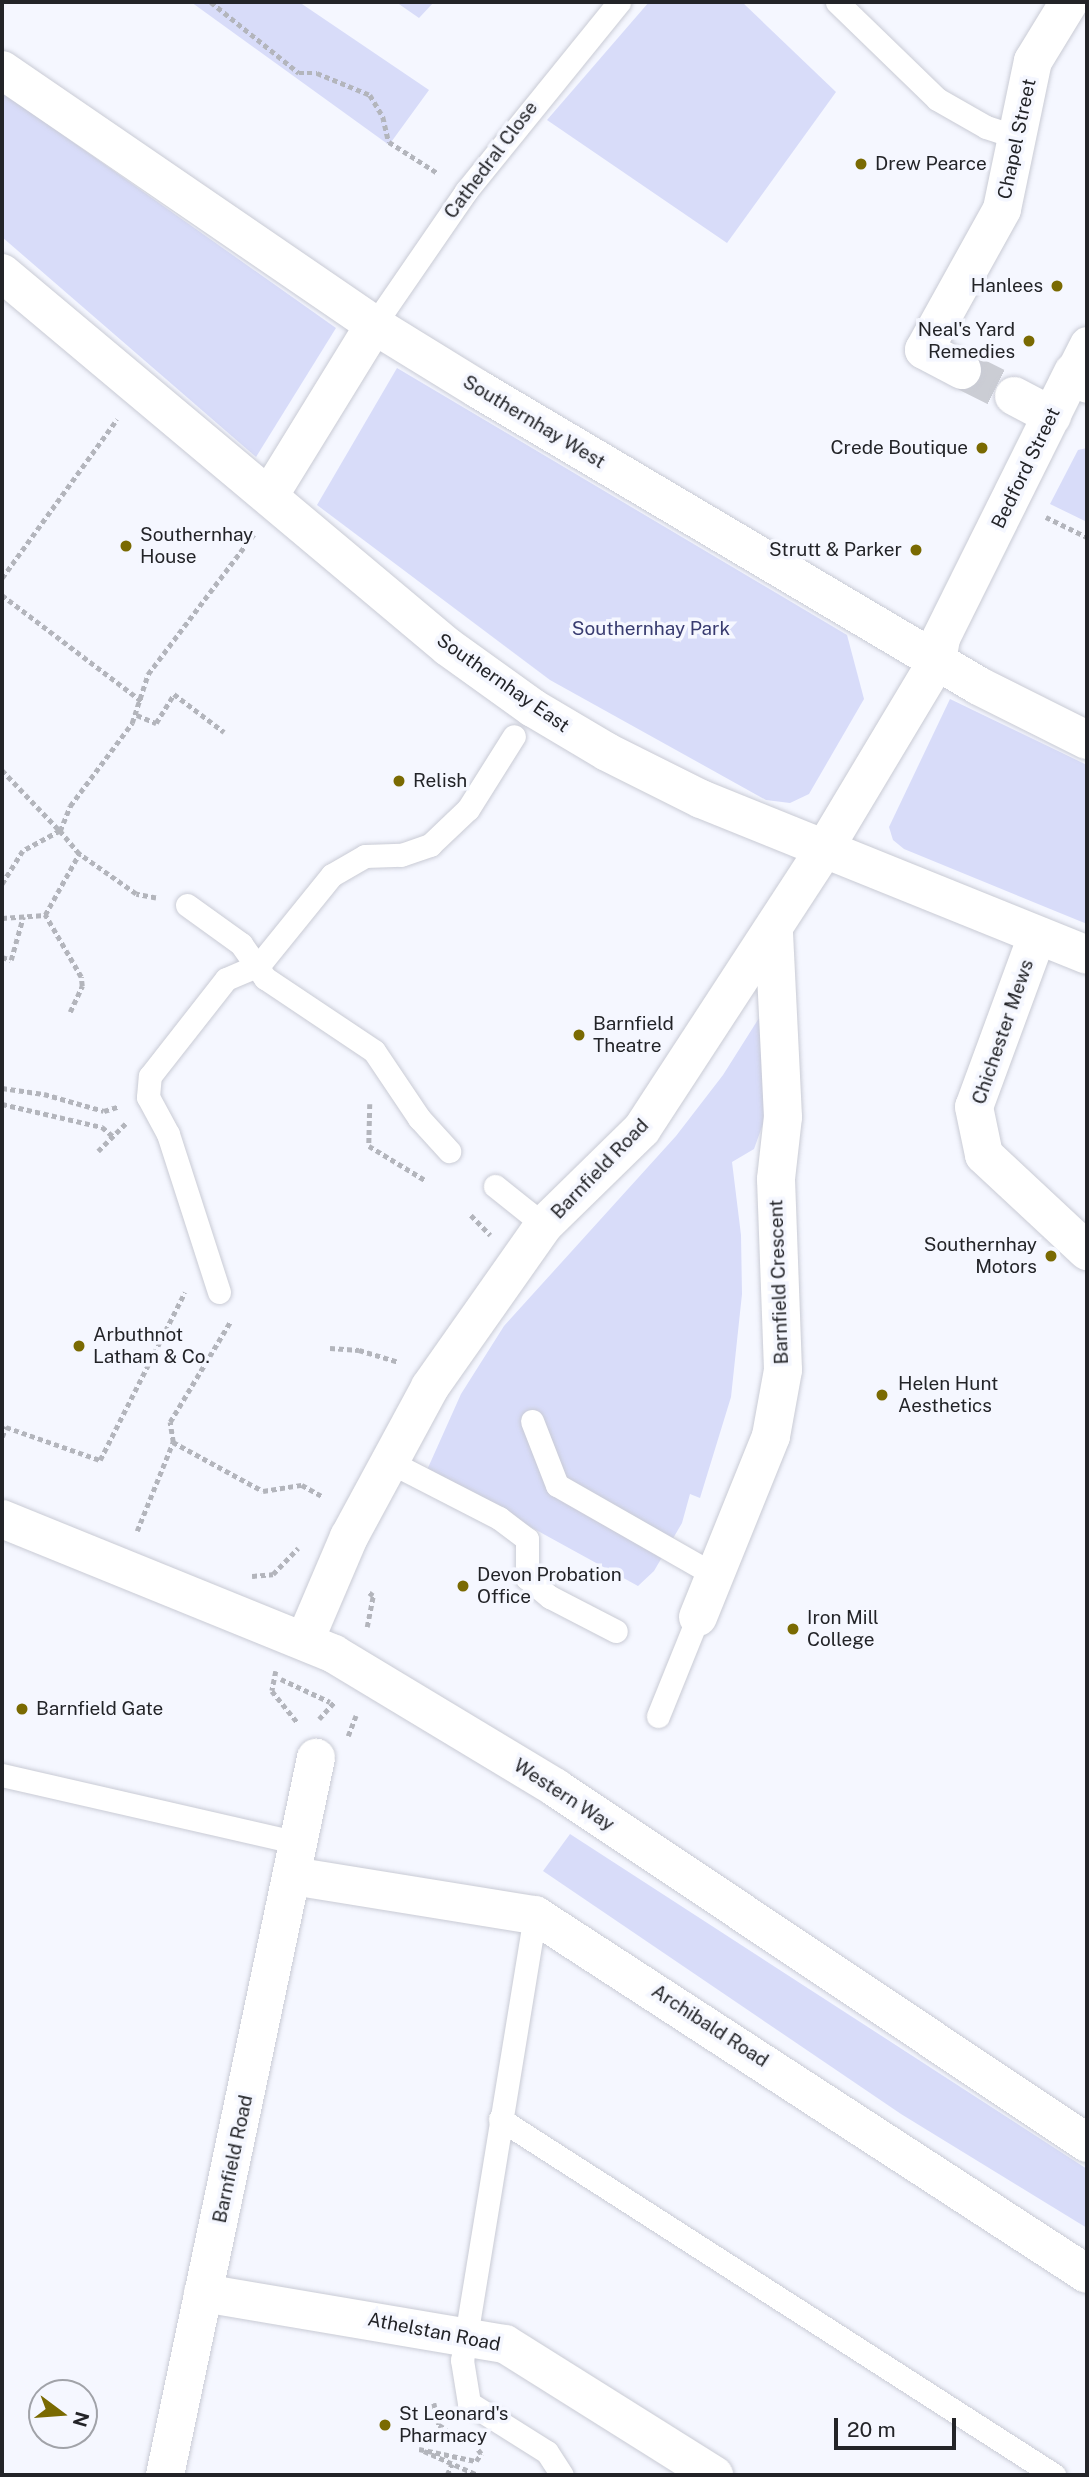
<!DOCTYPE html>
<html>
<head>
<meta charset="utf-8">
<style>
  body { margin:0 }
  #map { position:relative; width:1089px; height:2477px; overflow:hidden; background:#f5f7ff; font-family:"Public Sans",sans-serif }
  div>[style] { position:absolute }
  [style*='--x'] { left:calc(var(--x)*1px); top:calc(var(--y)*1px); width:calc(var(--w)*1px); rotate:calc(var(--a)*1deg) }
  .green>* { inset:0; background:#d8dcf9 }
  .minor-tunnel>* { height:38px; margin-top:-19px; transform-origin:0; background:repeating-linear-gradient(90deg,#cbcdd4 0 38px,transparent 0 57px) }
  .path>* { height:4.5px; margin-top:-2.25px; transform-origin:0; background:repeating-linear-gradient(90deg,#b3b5bc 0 5px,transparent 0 8.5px) }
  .roads { filter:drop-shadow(0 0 2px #c9cbd5) drop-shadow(0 0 2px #c9cbd5) }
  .service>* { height:23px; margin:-11.5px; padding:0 11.5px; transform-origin:11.5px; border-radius:11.5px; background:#fff }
  .pedestrian>* { height:35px; margin:-17.5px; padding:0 17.5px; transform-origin:17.5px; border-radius:17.5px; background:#fff }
  .minor>* { height:38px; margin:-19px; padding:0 19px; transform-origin:19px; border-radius:19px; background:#fff }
  .secondary>* { height:38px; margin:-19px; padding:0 19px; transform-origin:19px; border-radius:19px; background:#fff }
  .dots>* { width:19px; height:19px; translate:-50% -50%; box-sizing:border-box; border:4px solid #f5f7ff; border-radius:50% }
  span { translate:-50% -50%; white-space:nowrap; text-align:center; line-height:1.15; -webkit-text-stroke:7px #f5f7ff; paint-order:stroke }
  .street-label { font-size:19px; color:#232428 }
  .poi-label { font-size:19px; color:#232428 }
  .left { translate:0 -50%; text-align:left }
  .right { translate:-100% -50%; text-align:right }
  .park-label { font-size:19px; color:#393c70 }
  .frame { position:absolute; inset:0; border:4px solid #232428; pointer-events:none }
  .north { position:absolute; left:28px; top:2379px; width:70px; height:70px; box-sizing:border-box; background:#f5f7ff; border:2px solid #a1a3a9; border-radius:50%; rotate:106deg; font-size:19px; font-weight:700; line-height:28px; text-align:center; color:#232428 }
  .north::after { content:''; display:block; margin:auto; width:24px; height:32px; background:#7a6a02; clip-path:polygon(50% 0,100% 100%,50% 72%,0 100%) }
  .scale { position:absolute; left:834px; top:2418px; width:122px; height:32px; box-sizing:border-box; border:4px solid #232428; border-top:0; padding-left:9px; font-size:21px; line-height:24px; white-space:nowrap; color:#232428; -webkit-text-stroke:5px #f5f7ff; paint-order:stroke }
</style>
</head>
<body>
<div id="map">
  <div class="green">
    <i style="clip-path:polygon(191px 2px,299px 2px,429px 90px,389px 145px)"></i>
    <i style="clip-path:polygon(396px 2px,434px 2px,419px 18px)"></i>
    <i style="clip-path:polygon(649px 2px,742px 2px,836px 92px,727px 243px,547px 120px)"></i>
    <i style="clip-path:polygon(2px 92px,336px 328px,256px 457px,2px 237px)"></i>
    <i style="clip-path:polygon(397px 368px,847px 635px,864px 699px,809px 794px,790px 803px,766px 800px,550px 680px,317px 505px)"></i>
    <i style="clip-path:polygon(1087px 448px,1087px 522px,1050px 504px,1078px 450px)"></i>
    <i style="clip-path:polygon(950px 699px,1087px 765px,1087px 924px,904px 849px,893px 840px,889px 827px)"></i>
    <i style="clip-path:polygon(766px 1007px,767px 1113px,754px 1149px,732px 1162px,741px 1235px,742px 1294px,731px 1397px,700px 1498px,690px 1494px,682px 1523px,654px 1571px,638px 1586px,427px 1470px,461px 1394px,504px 1326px,676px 1136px,723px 1075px)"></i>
    <i style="clip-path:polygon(570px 1834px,1087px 2169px,1087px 2228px,901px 2114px,543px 1871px)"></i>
  </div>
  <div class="minor-tunnel">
    <i style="--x:962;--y:370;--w:58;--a:26.6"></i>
  </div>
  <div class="path">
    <i style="--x:211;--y:2;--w:113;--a:38.9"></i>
    <i style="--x:299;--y:73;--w:18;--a:0"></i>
    <i style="--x:317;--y:73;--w:57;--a:22.5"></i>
    <i style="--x:370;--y:95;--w:26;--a:59"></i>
    <i style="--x:383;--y:117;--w:26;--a:77"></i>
    <i style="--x:389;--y:142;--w:59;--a:32.6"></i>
    <i style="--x:1046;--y:517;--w:46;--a:26"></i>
    <i style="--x:2;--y:578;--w:196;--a:-54.1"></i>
    <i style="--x:2;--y:595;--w:177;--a:37.2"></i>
    <i style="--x:137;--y:715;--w:21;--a:23"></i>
    <i style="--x:156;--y:723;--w:34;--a:-58"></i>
    <i style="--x:174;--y:694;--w:63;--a:37.2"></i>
    <i style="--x:2;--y:770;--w:84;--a:46.4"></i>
    <i style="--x:60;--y:831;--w:42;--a:151.6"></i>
    <i style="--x:23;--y:851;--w:39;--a:122"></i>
    <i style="--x:156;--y:898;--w:20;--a:-169"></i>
    <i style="--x:136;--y:894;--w:70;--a:-144.9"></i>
    <i style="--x:79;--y:854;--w:30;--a:-130"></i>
    <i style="--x:60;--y:831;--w:27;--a:-68"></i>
    <i style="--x:70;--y:806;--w:104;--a:-53.2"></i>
    <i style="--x:132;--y:723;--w:52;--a:-71.9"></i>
    <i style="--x:148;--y:674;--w:176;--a:-52.9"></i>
    <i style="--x:2;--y:918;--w:43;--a:-4"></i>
    <i style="--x:2;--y:957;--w:9;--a:18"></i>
    <i style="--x:11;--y:960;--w:45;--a:-74.4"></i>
    <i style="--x:70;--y:1012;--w:29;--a:-65"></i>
    <i style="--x:82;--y:986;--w:9;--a:-96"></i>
    <i style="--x:81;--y:977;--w:72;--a:-120.1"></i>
    <i style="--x:45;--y:915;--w:70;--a:-60.9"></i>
    <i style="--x:2;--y:1088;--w:42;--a:8.1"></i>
    <i style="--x:44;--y:1094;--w:62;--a:15.8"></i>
    <i style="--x:104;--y:1111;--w:14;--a:-17"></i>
    <i style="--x:2;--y:1104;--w:103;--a:13"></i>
    <i style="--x:102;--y:1127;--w:16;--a:40"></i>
    <i style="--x:370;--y:1104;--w:42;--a:91.4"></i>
    <i style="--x:369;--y:1146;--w:66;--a:31.3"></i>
    <i style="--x:98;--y:1151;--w:41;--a:-45"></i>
    <i style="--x:471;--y:1215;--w:28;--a:46"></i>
    <i style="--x:330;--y:1348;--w:29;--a:4"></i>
    <i style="--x:359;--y:1350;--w:42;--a:16.7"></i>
    <i style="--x:2;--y:1437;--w:11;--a:-68"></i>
    <i style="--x:6;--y:1427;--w:100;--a:19.3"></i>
    <i style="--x:100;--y:1460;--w:188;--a:-63.2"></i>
    <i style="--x:173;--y:1442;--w:102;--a:28.6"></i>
    <i style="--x:263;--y:1491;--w:39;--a:-9"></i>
    <i style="--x:302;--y:1485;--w:25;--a:29"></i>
    <i style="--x:137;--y:1531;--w:96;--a:-68"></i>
    <i style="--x:173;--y:1442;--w:20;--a:-99"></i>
    <i style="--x:170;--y:1422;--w:117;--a:-59"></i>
    <i style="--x:252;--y:1576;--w:21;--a:-5"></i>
    <i style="--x:273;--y:1574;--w:36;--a:-46"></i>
    <i style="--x:367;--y:1627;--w:32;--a:-79"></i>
    <i style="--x:373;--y:1596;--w:5;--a:-143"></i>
    <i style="--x:276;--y:1671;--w:20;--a:101"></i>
    <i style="--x:272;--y:1691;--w:40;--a:51"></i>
    <i style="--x:281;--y:1679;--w:54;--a:25.1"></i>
    <i style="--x:319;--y:1719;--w:25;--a:-48"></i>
    <i style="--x:348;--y:1736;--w:22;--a:-69"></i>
    <i style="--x:434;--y:2403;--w:23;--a:77"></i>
    <i style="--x:439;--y:2425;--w:9;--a:32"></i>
    <i style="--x:419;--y:2449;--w:58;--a:11.9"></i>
    <i style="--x:476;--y:2461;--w:9;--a:-54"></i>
    <i style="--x:481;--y:2454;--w:5;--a:-127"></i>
    <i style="--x:424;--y:2451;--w:59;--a:24"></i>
    <i style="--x:447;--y:2475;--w:12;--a:-66"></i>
  </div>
  <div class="roads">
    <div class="service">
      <i style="--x:837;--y:2;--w:139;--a:44.1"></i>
      <i style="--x:937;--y:99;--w:56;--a:29.7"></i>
      <i style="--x:986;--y:127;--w:33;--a:18"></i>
      <i style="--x:374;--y:325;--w:163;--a:-55.5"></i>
      <i style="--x:466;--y:191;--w:243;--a:-51"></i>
      <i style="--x:187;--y:905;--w:67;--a:35.8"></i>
      <i style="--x:241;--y:944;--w:42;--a:54.8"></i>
      <i style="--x:265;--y:978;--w:131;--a:33.8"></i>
      <i style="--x:374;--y:1051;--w:81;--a:56.1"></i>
      <i style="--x:419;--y:1118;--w:45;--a:47.7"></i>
      <i style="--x:495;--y:1186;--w:63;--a:38.5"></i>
      <i style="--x:219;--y:1292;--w:166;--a:-107.9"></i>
      <i style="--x:168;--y:1134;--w:42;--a:-118.4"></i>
      <i style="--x:148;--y:1097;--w:21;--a:-85"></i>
      <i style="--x:150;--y:1076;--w:123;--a:-51.9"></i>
      <i style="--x:226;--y:979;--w:36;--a:-23"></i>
      <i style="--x:259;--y:965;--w:116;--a:-51"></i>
      <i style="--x:332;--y:875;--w:38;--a:-30"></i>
      <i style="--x:365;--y:856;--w:36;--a:-2"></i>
      <i style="--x:401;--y:855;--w:31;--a:-19"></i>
      <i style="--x:430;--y:845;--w:52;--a:-43.5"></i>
      <i style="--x:468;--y:809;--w:86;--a:-57.8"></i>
      <i style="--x:532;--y:1421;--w:69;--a:68.7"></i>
      <i style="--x:557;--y:1485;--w:182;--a:29.7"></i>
      <i style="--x:390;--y:1462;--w:123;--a:27.2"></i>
      <i style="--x:499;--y:1518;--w:35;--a:37"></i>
      <i style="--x:527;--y:1539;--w:39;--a:90"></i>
      <i style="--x:527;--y:1578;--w:30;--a:40"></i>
      <i style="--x:550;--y:1597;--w:74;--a:27.3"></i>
      <i style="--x:658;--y:1716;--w:107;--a:-68"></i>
      <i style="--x:2;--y:1775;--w:306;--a:12.9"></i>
      <i style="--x:535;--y:1915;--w:451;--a:99.3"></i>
      <i style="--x:462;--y:2360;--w:44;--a:80.8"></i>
      <i style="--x:469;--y:2403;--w:92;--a:32.1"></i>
      <i style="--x:547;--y:2452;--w:27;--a:57"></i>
      <i style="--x:500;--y:2119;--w:659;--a:32.72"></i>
    </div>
    <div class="pedestrian">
      <i style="--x:1087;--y:344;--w:31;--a:117"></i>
      <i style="--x:1073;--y:372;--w:19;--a:43"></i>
    </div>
    <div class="minor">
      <i style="--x:2;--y:70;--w:451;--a:34.4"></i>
      <i style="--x:374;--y:325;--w:122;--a:31.6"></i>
      <i style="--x:478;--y:389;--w:582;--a:30.66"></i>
      <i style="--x:979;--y:686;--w:121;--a:26.6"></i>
      <i style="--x:2;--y:273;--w:582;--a:39.98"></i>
      <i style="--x:448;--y:647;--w:105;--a:35.7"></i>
      <i style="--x:533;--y:708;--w:86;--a:30.7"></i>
      <i style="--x:607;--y:752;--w:105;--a:26.6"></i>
      <i style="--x:701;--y:799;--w:416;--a:22"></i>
      <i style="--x:962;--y:370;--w:43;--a:-152.2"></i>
      <i style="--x:924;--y:350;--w:161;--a:-61"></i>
      <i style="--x:1002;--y:209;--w:151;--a:-78.2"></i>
      <i style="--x:1033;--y:61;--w:69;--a:-58.6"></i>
      <i style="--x:1014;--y:396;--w:43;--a:27.8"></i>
      <i style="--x:269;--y:496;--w:201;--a:-58.4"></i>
      <i style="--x:1037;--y:936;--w:182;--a:110.2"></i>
      <i style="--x:974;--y:1107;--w:49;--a:78.2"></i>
      <i style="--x:984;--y:1155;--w:141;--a:43"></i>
      <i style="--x:698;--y:1617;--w:195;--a:-68"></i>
      <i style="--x:771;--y:1436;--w:67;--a:-79.7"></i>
      <i style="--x:783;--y:1370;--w:191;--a:-92.1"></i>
      <i style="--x:776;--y:1179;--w:62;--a:-83.6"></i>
      <i style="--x:783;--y:1117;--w:185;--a:-92.8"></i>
      <i style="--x:305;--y:1640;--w:112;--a:-66.9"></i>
      <i style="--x:349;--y:1537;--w:170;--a:-61.6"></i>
      <i style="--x:430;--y:1387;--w:198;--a:-54.9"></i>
      <i style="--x:544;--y:1225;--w:137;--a:-44.4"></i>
      <i style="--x:642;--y:1129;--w:335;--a:-56.9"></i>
      <i style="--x:825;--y:848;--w:218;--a:-59.1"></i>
      <i style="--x:937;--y:661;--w:23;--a:-80"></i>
      <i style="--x:941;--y:638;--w:297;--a:-63.6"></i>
      <i style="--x:293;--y:1876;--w:245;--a:9.2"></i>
      <i style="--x:535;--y:1915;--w:658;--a:33.04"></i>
      <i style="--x:203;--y:2293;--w:306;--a:9.6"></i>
      <i style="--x:505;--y:2344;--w:247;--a:32.1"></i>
      <i style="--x:165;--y:2475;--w:733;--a:-78.11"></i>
    </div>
    <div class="secondary">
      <i style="--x:2;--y:1519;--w:358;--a:22.1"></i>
      <i style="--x:334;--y:1654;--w:259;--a:31.1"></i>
      <i style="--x:556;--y:1788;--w:639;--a:33.76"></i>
    </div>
  </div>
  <div class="dots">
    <i style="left:861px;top:164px;background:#7a6a02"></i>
    <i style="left:1057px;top:286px;background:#7a6a02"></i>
    <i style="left:1029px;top:341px;background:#7a6a02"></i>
    <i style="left:982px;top:448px;background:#7a6a02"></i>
    <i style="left:126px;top:546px;background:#7a6a02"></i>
    <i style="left:916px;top:550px;background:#7a6a02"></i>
    <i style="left:399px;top:781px;background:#7a6a02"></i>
    <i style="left:579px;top:1035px;background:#7a6a02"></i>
    <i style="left:1051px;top:1256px;background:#7a6a02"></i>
    <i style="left:79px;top:1346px;background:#7a6a02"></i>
    <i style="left:882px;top:1395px;background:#7a6a02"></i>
    <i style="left:463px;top:1586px;background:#7a6a02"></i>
    <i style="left:793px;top:1629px;background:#7a6a02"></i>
    <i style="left:22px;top:1709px;background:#7a6a02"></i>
    <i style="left:385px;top:2425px;background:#7a6a02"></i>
  </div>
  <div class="street-label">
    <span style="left:1017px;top:139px;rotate:-78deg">Chapel Street</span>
    <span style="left:491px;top:160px;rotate:-53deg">Cathedral Close</span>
    <span style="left:534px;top:422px;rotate:31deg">Southernhay West</span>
    <span style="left:1026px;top:468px;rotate:-64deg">Bedford Street</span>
    <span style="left:503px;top:683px;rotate:35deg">Southernhay East</span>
    <span style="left:1003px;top:1032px;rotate:-71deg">Chichester Mews</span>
    <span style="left:600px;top:1169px;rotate:-46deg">Barnfield Road</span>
    <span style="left:779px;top:1282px;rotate:-92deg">Barnfield Crescent</span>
    <span style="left:564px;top:1795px;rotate:33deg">Western Way</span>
    <span style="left:710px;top:2026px;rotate:33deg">Archibald Road</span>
    <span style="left:233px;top:2159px;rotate:-78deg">Barnfield Road</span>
    <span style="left:434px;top:2332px;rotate:11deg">Athelstan Road</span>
  </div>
  <div class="poi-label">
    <span class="left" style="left:875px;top:164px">Drew Pearce</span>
    <span class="right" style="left:1043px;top:286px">Hanlees</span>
    <span class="right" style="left:1015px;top:341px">Neal's Yard<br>Remedies</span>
    <span class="right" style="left:968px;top:448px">Crede Boutique</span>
    <span class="left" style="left:140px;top:546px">Southernhay<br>House</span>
    <span class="right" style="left:902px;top:550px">Strutt &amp; Parker</span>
    <span class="left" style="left:413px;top:781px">Relish</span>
    <span class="left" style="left:593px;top:1035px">Barnfield<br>Theatre</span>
    <span class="right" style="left:1037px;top:1256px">Southernhay<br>Motors</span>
    <span class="left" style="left:93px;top:1346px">Arbuthnot<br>Latham &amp; Co.</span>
    <span class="left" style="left:898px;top:1395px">Helen Hunt<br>Aesthetics</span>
    <span class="left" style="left:477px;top:1586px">Devon Probation<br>Office</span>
    <span class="left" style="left:807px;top:1629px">Iron Mill<br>College</span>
    <span class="left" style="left:36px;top:1709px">Barnfield Gate</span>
    <span class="left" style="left:399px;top:2425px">St Leonard's<br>Pharmacy</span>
  </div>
  <div class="park-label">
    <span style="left:651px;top:629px">Southernhay Park</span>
  </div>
  <div class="frame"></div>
  <div class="north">N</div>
  <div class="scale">20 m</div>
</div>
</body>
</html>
